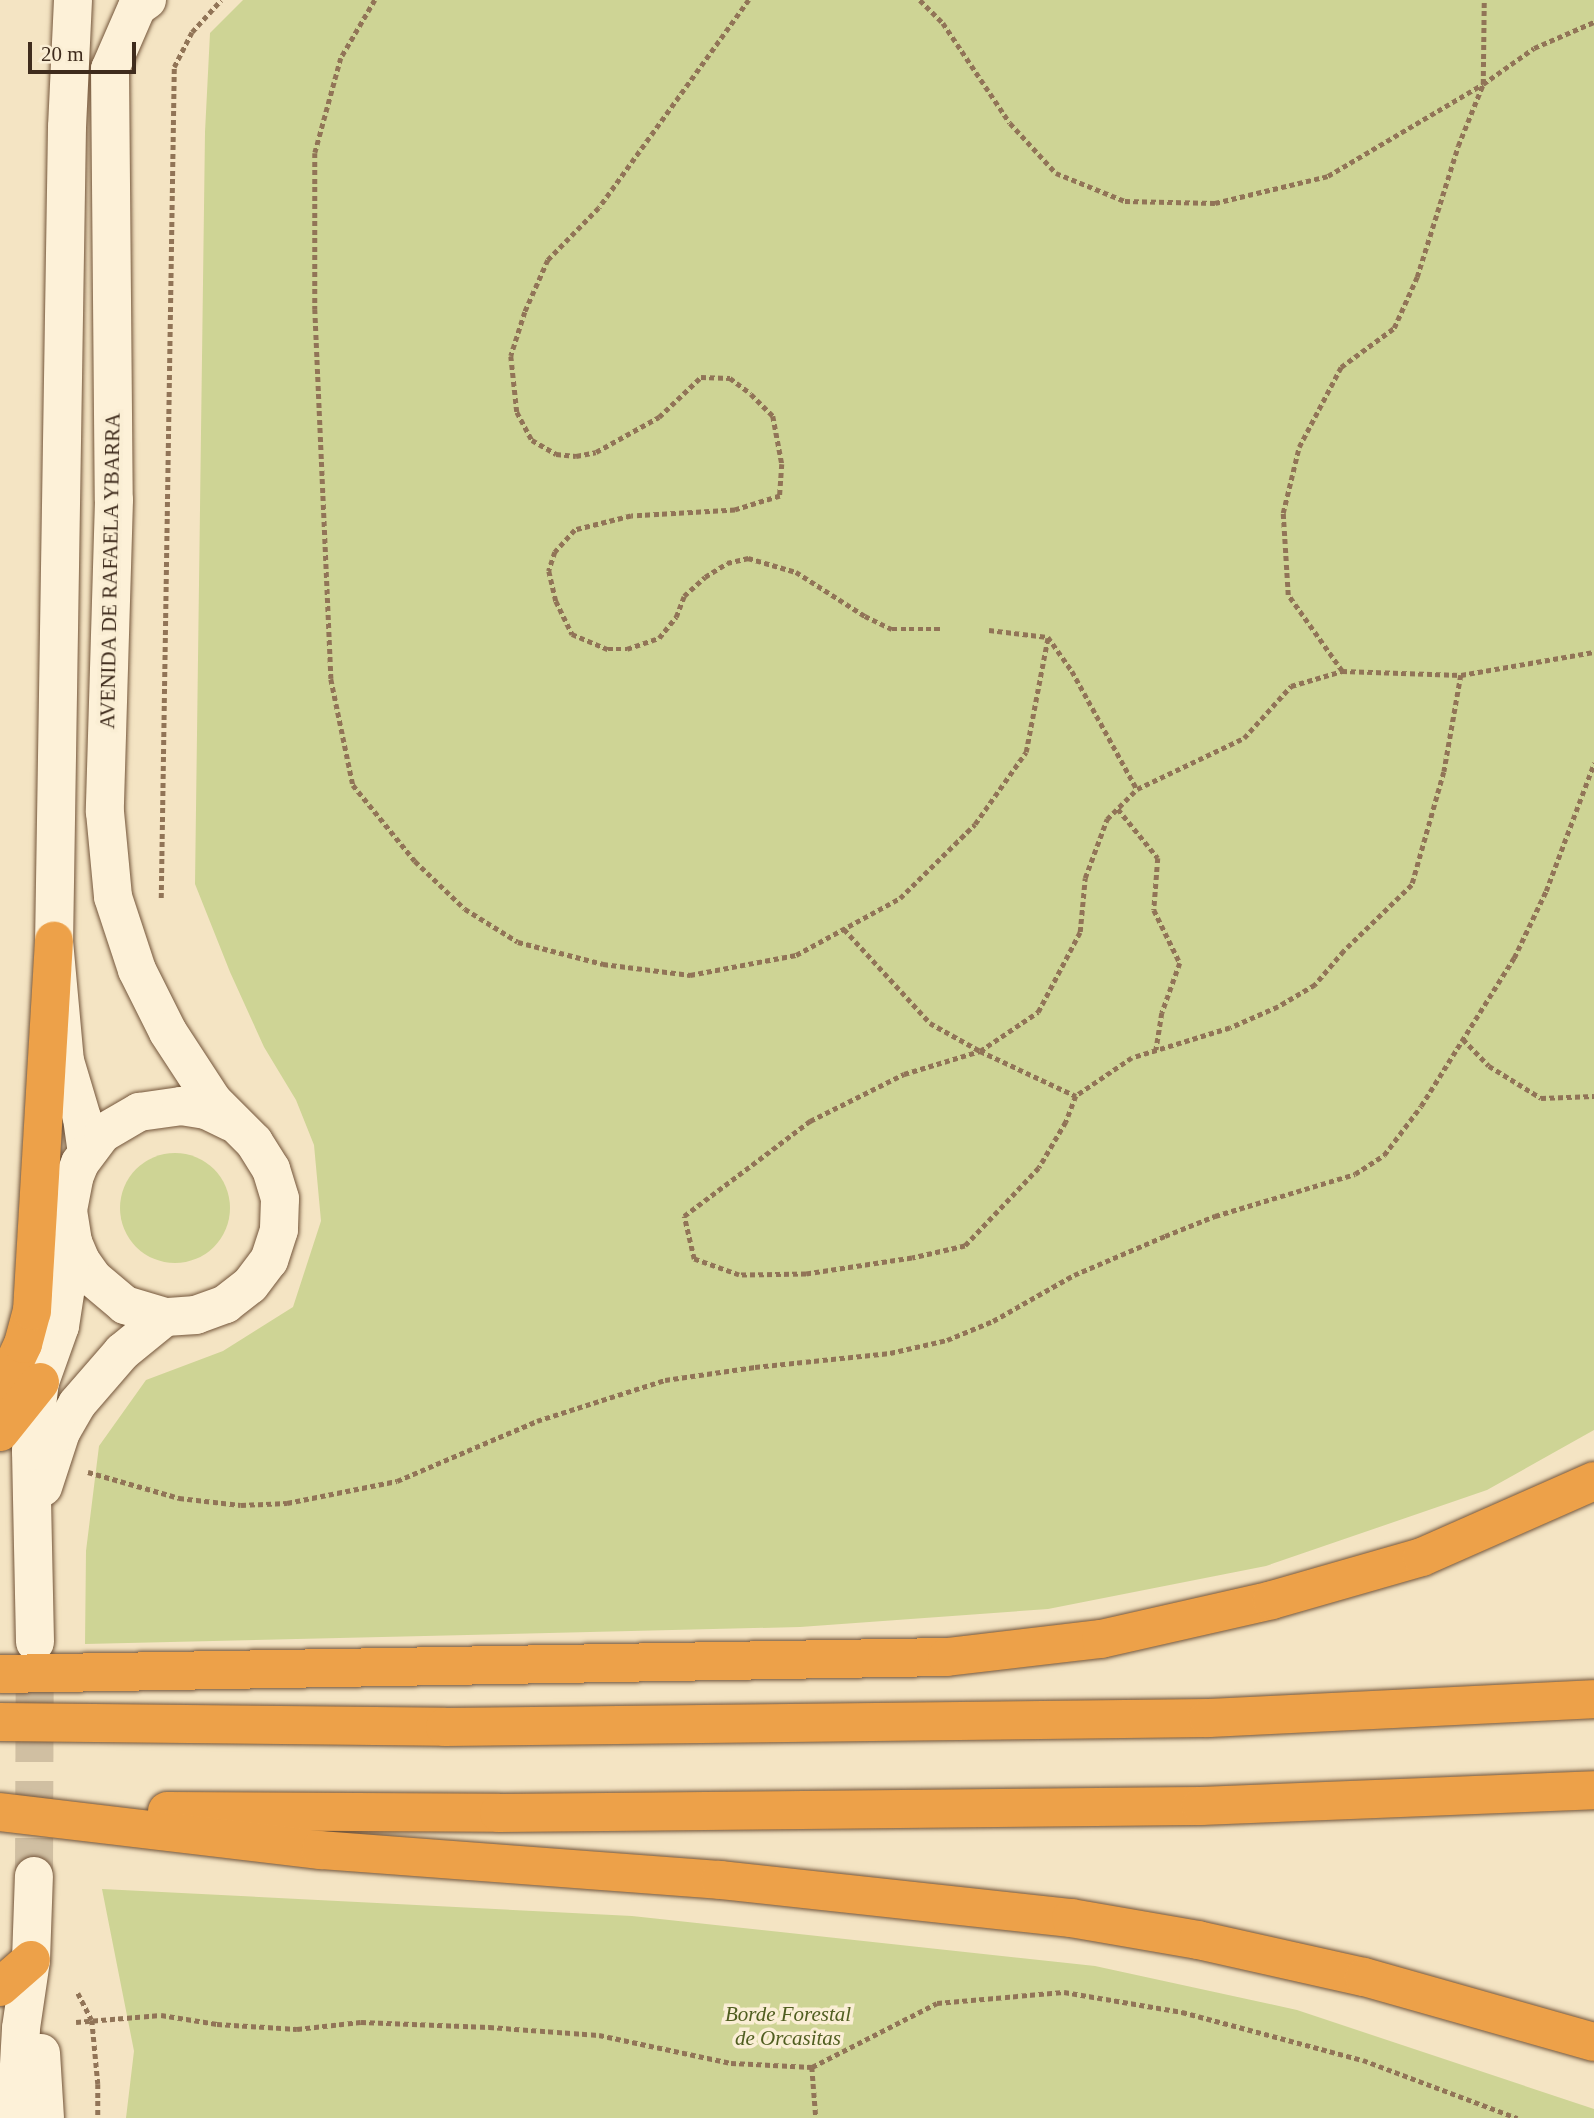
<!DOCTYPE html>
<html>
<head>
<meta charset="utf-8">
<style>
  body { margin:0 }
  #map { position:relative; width:1594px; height:2118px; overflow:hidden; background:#f4e4c3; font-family:"Times New Roman",serif }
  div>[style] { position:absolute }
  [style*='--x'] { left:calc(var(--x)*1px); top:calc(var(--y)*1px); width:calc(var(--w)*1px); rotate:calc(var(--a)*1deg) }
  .green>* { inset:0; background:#ced495 }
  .round { border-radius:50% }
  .secondary-tunnel>* { height:38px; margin-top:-19px; transform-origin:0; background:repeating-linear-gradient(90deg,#d0bfa2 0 38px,transparent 0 57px) }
  .path>* { height:4.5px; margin-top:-2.25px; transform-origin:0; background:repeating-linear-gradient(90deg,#917457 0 5px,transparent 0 8.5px) }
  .roads { filter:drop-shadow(0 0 2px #73553a) drop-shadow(0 0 2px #73553a) }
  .secondary>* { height:38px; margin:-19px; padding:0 19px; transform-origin:19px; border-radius:19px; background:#fdf1d8 }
  .motorway>* { height:38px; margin:-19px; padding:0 19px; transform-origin:19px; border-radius:19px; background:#eda149 }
  span { translate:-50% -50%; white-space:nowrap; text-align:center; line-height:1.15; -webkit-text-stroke:7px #faeed4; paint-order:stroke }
  .street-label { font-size:21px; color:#3f2c1d }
  .park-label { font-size:21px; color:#505e20; font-style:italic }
  .scale { position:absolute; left:28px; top:42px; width:108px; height:32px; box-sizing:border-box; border:4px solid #3f2c1d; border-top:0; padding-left:9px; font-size:21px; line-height:24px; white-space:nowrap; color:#3f2c1d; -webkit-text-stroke:5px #faeed4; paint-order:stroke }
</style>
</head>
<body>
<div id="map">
  <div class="green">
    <i style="clip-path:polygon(243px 0,1594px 0,1594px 1430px,1487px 1490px,1266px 1566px,1048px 1609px,800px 1627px,85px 1644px,86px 1551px,99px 1446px,146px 1380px,223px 1351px,293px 1307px,321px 1221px,314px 1145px,296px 1100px,264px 1047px,230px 972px,195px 884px,205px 132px,210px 33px)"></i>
    <i class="round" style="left:120px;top:1153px;width:110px;height:110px"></i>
    <i style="clip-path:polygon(102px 1889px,632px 1916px,1095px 1966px,1297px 2010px,1594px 2109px,1594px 2118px,126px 2118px,134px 2051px)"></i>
  </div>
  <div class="secondary-tunnel">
    <i style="--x:34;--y:1876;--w:234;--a:-89.8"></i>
  </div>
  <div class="path">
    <i style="--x:375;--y:0;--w:67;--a:120.4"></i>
    <i style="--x:341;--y:58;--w:98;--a:105.3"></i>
    <i style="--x:315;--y:153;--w:156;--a:90"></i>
    <i style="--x:315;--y:309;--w:370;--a:87.5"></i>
    <i style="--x:331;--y:679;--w:108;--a:78.3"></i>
    <i style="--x:353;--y:785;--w:98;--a:50.8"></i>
    <i style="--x:415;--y:861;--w:69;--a:43.8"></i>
    <i style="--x:465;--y:909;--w:62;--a:31.9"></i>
    <i style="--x:518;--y:942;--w:88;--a:14.5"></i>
    <i style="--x:603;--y:964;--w:88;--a:7.2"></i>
    <i style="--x:690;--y:975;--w:108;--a:-10.7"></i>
    <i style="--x:796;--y:955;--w:119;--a:-28.7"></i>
    <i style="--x:900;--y:898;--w:105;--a:-44.6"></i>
    <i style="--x:975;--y:824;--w:88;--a:-54.7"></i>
    <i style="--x:1026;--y:752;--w:117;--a:-79.2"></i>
    <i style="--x:749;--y:0;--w:256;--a:125.8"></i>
    <i style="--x:599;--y:208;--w:73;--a:134.4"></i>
    <i style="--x:548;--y:260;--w:57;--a:113.9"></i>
    <i style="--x:525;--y:312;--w:46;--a:107.7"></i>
    <i style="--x:511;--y:356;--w:56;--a:83.9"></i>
    <i style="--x:517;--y:412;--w:32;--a:62"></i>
    <i style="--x:532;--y:440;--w:28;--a:30"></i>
    <i style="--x:556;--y:454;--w:20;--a:6"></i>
    <i style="--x:576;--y:456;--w:20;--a:-11"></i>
    <i style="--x:596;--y:452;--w:72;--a:-29.1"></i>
    <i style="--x:659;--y:417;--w:58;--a:-43.6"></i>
    <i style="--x:701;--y:377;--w:29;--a:2"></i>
    <i style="--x:730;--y:378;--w:26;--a:37"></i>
    <i style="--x:751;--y:394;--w:31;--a:45"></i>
    <i style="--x:773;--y:416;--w:49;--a:79.4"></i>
    <i style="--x:782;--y:464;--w:32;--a:94"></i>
    <i style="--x:780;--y:496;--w:47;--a:162.7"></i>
    <i style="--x:735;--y:510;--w:104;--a:176.7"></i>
    <i style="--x:631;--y:516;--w:58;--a:166"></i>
    <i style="--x:575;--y:530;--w:30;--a:132"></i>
    <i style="--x:555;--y:552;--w:20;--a:108"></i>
    <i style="--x:549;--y:571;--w:31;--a:77"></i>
    <i style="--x:556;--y:601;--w:37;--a:64"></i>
    <i style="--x:572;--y:634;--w:39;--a:23"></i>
    <i style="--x:608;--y:649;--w:19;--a:0"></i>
    <i style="--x:627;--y:649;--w:34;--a:-19"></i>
    <i style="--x:659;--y:638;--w:27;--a:-51"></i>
    <i style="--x:676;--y:617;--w:22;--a:-69"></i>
    <i style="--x:684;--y:596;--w:28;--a:-42"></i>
    <i style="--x:705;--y:577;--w:26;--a:-32"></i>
    <i style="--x:727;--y:563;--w:22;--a:-13"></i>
    <i style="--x:748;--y:558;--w:50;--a:16.3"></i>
    <i style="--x:796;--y:572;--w:82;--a:32.5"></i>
    <i style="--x:865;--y:616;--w:30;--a:26"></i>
    <i style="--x:892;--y:629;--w:49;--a:0"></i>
    <i style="--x:920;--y:0;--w:33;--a:45"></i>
    <i style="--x:943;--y:23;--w:120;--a:56.2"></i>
    <i style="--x:1010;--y:123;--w:68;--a:47.4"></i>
    <i style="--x:1056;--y:173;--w:74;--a:22.1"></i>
    <i style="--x:1125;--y:201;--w:90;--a:1.3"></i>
    <i style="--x:1215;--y:203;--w:116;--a:-13.4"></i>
    <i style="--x:1328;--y:176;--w:180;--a:-30.7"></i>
    <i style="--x:1483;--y:84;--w:84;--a:-89.3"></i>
    <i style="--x:989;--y:630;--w:59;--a:6.8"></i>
    <i style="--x:1048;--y:637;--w:42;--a:54.8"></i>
    <i style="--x:1072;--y:671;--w:135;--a:61.2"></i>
    <i style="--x:1342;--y:671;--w:93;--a:-125.4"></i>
    <i style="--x:1288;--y:595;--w:82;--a:-93.5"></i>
    <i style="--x:1283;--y:513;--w:68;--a:-76.4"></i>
    <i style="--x:1299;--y:447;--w:90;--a:-62.3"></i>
    <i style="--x:1341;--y:367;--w:66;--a:-36.3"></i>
    <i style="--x:1394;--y:328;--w:56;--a:-65.7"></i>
    <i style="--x:1417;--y:277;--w:137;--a:-72.6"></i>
    <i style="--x:1458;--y:146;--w:67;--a:-68"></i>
    <i style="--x:1483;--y:84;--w:62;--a:-35.2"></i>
    <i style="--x:1534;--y:48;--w:65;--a:-23.4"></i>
    <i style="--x:1461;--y:675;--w:98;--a:99.9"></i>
    <i style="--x:1444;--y:772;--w:117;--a:105.8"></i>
    <i style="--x:1412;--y:885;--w:95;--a:135.9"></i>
    <i style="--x:1344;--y:951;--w:45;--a:130.5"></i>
    <i style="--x:1315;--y:985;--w:43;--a:149.3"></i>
    <i style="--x:1278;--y:1007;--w:52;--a:156.4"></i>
    <i style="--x:1230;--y:1028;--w:102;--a:163"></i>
    <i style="--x:1132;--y:1058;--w:68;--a:145.8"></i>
    <i style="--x:1076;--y:1096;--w:28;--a:111"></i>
    <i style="--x:1066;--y:1122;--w:53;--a:120.4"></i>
    <i style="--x:1039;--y:1168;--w:108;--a:133.5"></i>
    <i style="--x:965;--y:1246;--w:54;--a:167.2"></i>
    <i style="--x:912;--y:1258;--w:107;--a:171.4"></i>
    <i style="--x:806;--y:1274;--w:67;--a:179.1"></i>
    <i style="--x:739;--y:1275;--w:48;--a:-160.4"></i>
    <i style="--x:694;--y:1259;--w:44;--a:-103.1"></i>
    <i style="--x:684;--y:1216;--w:158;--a:-37"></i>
    <i style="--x:810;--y:1121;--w:105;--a:-26.6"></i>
    <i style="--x:904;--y:1074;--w:79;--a:-16.8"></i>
    <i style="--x:980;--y:1051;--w:70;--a:-33.9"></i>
    <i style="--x:1038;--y:1012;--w:90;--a:-62.3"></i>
    <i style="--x:1080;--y:932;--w:54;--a:-84.7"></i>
    <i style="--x:1085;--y:878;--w:63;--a:-69.6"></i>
    <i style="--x:1107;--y:819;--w:42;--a:-45"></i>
    <i style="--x:1137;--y:789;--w:119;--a:-25.5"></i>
    <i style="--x:1244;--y:738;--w:70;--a:-47.9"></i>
    <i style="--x:1291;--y:686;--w:53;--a:-16.4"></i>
    <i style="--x:1342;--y:671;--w:119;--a:1.9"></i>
    <i style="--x:1461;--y:675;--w:135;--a:-9.8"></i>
    <i style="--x:1118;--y:809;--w:63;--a:50.8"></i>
    <i style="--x:1158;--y:858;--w:52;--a:94.4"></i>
    <i style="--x:1154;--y:910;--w:59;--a:63.9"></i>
    <i style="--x:1180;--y:963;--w:53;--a:109.8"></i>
    <i style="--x:1162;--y:1013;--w:37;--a:99"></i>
    <i style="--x:161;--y:898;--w:831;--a:-89.1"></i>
    <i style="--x:174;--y:67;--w:39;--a:-63"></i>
    <i style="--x:192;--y:32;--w:43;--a:-47.8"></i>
    <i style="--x:844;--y:929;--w:127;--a:47.5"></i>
    <i style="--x:930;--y:1023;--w:57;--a:29.2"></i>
    <i style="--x:980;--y:1051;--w:106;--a:25.1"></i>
    <i style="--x:1463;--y:1039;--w:37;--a:46"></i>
    <i style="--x:1489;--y:1066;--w:61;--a:31.6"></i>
    <i style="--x:1541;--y:1098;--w:53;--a:-2.2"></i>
    <i style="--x:88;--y:1472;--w:95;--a:15.9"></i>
    <i style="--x:179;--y:1498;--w:62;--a:6.4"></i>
    <i style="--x:241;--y:1505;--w:46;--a:-2.5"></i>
    <i style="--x:287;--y:1503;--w:112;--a:-11.3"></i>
    <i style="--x:397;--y:1481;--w:152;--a:-23.2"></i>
    <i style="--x:537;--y:1421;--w:134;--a:-17.8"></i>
    <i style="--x:665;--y:1380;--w:91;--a:-8.2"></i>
    <i style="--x:755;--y:1367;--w:136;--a:-5.9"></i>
    <i style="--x:890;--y:1353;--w:58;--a:-12.8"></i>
    <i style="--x:947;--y:1340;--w:50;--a:-22.4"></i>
    <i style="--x:993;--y:1321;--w:93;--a:-29.6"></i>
    <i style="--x:1074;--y:1275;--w:99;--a:-23.2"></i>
    <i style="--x:1165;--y:1236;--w:54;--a:-21.8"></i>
    <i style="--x:1215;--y:1216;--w:146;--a:-16.7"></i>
    <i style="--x:1355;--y:1174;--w:35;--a:-33"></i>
    <i style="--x:1384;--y:1155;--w:61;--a:-52.9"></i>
    <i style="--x:1421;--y:1106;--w:175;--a:-57.9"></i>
    <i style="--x:1514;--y:958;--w:74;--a:-64.5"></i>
    <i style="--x:1546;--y:891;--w:137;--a:-69.4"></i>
    <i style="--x:78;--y:1993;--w:30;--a:63"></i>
    <i style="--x:92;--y:2020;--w:64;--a:84.6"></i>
    <i style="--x:98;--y:2084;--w:34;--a:90"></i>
    <i style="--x:76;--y:2022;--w:85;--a:-4.7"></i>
    <i style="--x:161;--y:2015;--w:57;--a:9.1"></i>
    <i style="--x:217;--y:2024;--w:80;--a:3.6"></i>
    <i style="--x:297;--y:2029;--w:64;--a:-6.2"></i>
    <i style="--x:361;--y:2022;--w:128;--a:2.2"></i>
    <i style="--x:489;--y:2027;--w:110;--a:4.2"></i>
    <i style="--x:599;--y:2035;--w:135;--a:12"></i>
    <i style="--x:731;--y:2063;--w:81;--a:2.8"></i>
    <i style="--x:812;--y:2067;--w:140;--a:-27.1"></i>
    <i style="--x:937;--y:2003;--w:127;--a:-5"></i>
    <i style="--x:1064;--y:1992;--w:120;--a:9.6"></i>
    <i style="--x:1182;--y:2012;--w:187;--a:14.9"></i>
    <i style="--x:1363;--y:2060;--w:165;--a:20.6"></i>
    <i style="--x:812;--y:2067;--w:51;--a:85.5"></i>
  </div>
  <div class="roads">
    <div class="secondary">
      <i style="--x:73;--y:0;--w:127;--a:92.7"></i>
      <i style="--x:67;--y:127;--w:814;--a:90.91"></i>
      <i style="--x:54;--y:941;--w:121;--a:84.8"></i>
      <i style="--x:65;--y:1061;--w:59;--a:73.4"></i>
      <i style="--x:82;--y:1118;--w:34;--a:82"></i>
      <i style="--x:147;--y:0;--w:12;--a:145"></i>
      <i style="--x:137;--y:7;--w:68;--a:113.5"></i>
      <i style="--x:110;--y:69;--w:431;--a:89.5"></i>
      <i style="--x:114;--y:500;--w:312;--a:91.7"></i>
      <i style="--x:105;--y:812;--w:85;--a:84.6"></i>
      <i style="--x:113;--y:897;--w:77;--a:71.8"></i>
      <i style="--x:137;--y:970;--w:69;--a:63.4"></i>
      <i style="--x:168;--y:1032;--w:82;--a:56.9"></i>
      <i style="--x:213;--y:1101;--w:58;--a:45"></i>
      <i style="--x:254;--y:1142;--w:32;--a:58"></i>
      <i style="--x:271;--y:1169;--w:31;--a:73"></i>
      <i style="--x:280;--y:1199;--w:31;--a:92"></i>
      <i style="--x:279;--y:1230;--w:32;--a:108"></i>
      <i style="--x:269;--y:1260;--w:31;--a:127"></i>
      <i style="--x:250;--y:1285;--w:31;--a:142"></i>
      <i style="--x:226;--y:1304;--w:32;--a:160"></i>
      <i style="--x:196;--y:1315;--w:31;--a:176"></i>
      <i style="--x:165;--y:1317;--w:42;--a:-163.3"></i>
      <i style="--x:125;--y:1305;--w:42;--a:-139.8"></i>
      <i style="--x:93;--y:1278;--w:21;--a:-125"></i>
      <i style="--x:81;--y:1261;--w:21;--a:-113"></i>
      <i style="--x:73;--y:1242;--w:32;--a:-99"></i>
      <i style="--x:68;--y:1210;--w:33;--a:-79"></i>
      <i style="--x:74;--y:1178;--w:16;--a:-68"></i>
      <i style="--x:80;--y:1163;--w:38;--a:-53"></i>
      <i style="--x:103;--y:1133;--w:42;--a:-30.3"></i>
      <i style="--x:139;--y:1112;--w:42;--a:-8.1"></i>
      <i style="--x:181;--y:1106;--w:25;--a:9"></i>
      <i style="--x:206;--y:1110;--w:28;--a:26"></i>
      <i style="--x:43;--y:1487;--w:58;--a:-71.9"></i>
      <i style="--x:61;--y:1432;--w:32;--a:-60"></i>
      <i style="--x:77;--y:1404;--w:69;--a:-49.1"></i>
      <i style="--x:122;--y:1352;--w:55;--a:-39.1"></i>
      <i style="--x:35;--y:1642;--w:191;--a:-91.2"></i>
      <i style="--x:31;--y:1451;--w:70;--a:-82.6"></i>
      <i style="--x:40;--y:1382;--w:59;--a:-70.3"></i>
      <i style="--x:60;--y:1326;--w:85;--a:-81.2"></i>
      <i style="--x:41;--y:2053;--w:65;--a:86.5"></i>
      <i style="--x:16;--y:2118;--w:90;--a:-86.8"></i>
      <i style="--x:21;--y:2028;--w:69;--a:-81.6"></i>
      <i style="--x:31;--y:1960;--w:84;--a:-88"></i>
    </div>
    <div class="motorway">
      <i style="--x:0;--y:1393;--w:54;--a:-64.9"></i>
      <i style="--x:23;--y:1344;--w:34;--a:-75"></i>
      <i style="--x:32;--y:1311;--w:371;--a:-86.6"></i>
      <i style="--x:0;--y:1432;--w:64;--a:-51.3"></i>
      <i style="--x:0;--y:1674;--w:947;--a:-1.03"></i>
      <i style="--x:947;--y:1657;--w:155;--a:-6.7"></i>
      <i style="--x:1101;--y:1639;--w:175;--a:-12.8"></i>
      <i style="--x:1272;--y:1600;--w:156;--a:-16"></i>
      <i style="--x:1422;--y:1557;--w:188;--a:-23.8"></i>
      <i style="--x:0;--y:1722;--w:445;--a:0.6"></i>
      <i style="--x:445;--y:1727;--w:763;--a:-0.68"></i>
      <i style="--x:1208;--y:1718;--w:386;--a:-2.8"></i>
      <i style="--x:167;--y:1811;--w:332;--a:0.3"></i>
      <i style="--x:499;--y:1813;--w:702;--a:-0.57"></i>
      <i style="--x:1201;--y:1806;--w:393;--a:-2.3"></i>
      <i style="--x:0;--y:1812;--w:323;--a:6.8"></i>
      <i style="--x:321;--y:1850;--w:400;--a:4.3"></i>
      <i style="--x:720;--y:1880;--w:353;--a:6.2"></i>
      <i style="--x:1071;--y:1918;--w:129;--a:9.8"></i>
      <i style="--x:1198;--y:1940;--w:170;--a:12.6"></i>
      <i style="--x:1364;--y:1977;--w:239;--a:15.8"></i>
      <i style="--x:0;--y:1987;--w:41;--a:-41.1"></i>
    </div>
  </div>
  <div class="street-label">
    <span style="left:110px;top:571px;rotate:-89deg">AVENIDA DE RAFAELA YBARRA</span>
  </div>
  <div class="park-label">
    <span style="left:788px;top:2026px">Borde Forestal<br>de Orcasitas</span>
  </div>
  <div class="scale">20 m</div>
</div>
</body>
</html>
